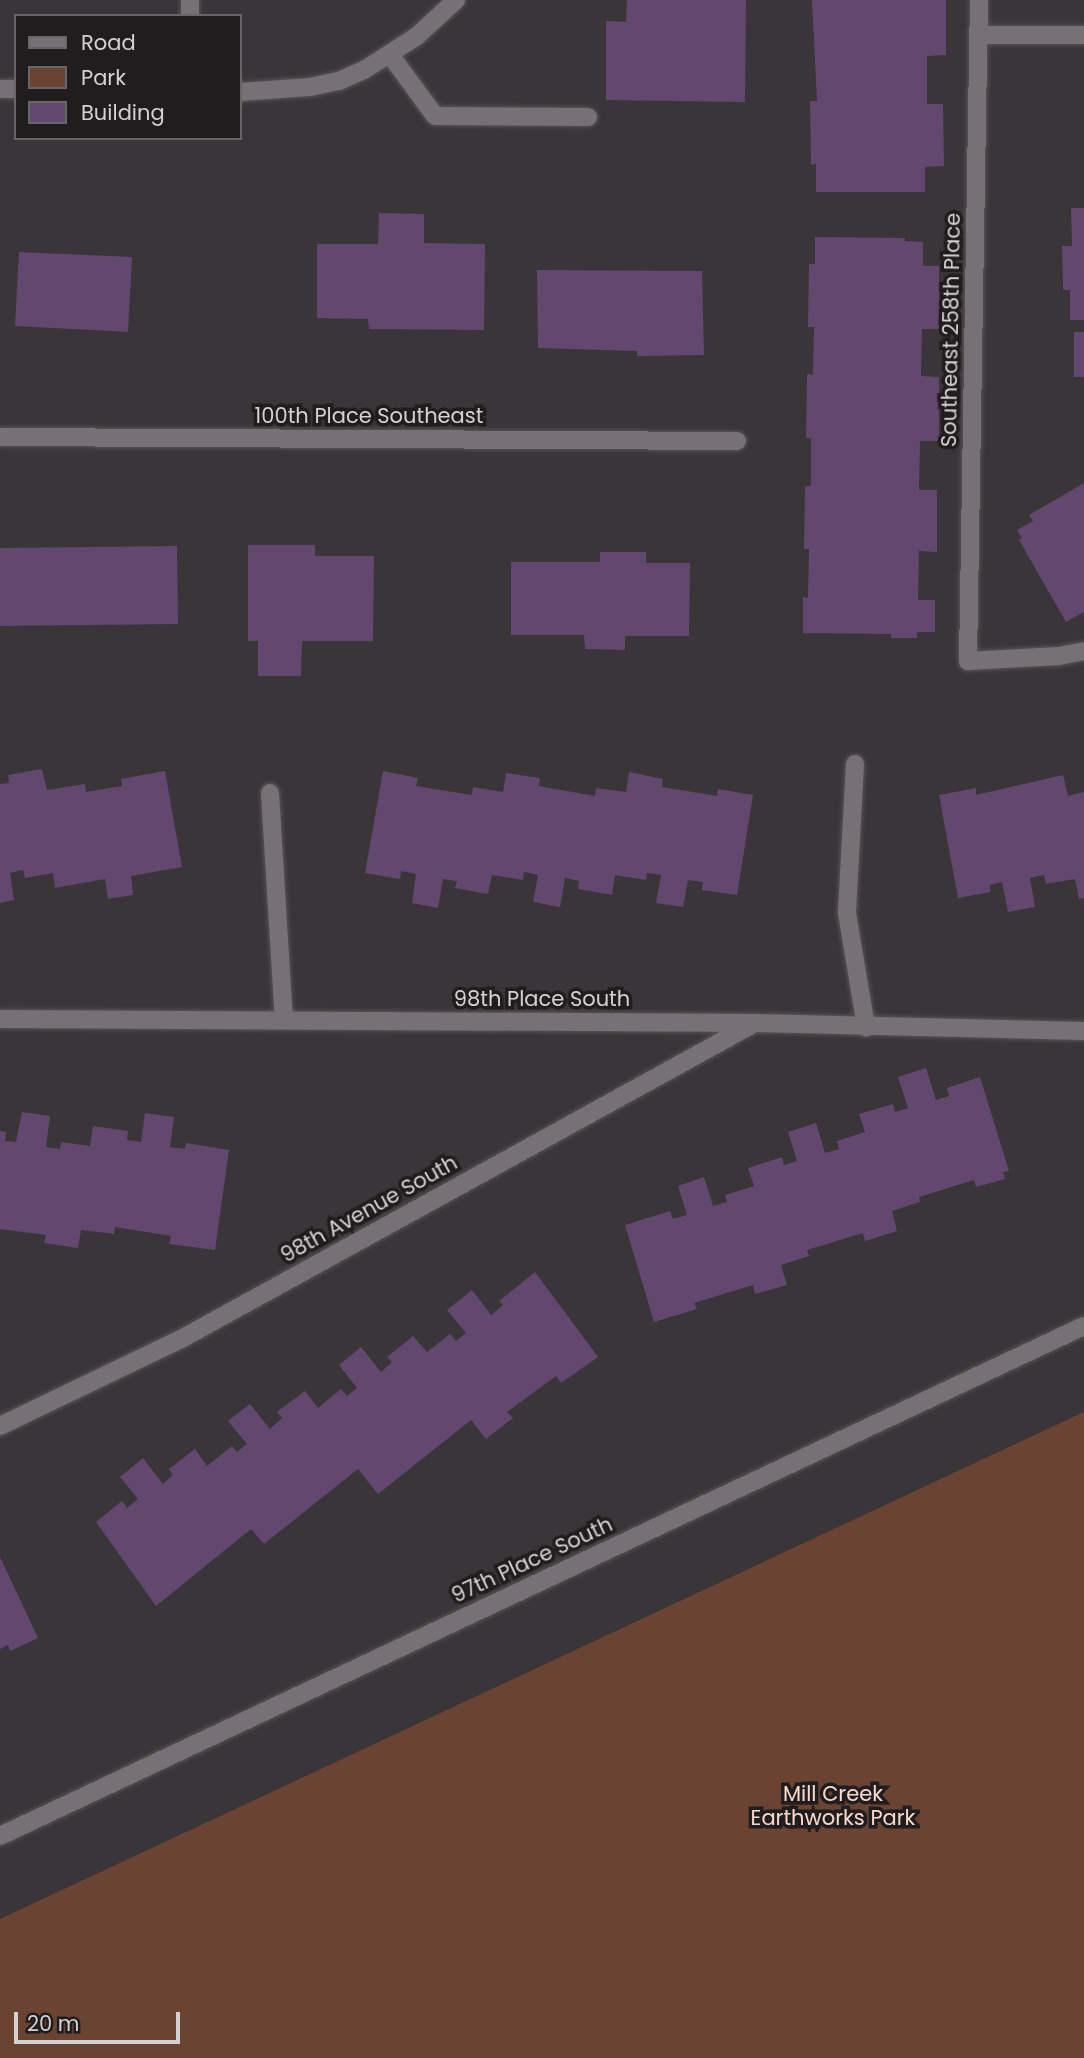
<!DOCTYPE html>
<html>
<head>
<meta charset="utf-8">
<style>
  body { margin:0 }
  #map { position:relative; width:1084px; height:2058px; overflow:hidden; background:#3a3538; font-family:Poppins,sans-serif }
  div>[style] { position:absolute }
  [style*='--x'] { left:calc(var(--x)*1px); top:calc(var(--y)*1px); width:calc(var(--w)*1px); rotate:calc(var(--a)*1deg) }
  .green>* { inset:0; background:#6b4332 }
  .building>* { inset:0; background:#62486f }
  .roads { filter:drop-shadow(0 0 2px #575255) drop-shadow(0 0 2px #575255) }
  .service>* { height:18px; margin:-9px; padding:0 9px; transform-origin:9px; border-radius:9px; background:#777175 }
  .minor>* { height:18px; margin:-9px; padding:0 9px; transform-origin:9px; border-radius:9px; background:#777175 }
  span { translate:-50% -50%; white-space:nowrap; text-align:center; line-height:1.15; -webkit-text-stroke:7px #201d1e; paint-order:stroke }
  .street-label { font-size:21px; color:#d4d1d3 }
  .park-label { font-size:21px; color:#f9d9cc }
  .legend { position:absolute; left:14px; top:14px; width:228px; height:126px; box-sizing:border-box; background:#201d1e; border:2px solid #686566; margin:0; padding:9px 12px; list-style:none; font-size:21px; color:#d4d1d3 }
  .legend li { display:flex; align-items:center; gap:14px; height:35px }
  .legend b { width:35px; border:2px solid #686566 }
  .scale { position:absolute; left:14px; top:2012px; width:166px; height:32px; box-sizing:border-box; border:4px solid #d4d1d3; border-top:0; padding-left:9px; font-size:21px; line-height:24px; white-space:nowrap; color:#d4d1d3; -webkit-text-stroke:5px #201d1e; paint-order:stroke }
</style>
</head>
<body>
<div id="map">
  <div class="green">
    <i style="clip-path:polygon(1084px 1412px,1084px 2058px,0 2058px,0 1919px)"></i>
  </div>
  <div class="building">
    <i style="clip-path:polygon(627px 0,746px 0,745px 102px,606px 100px,606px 21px,626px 22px)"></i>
    <i style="clip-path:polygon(812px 0,946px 0,946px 55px,927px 56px,927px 104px,943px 104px,944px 166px,925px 167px,925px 192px,816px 192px,816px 164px,811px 165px,810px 101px,817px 101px)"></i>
    <i style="clip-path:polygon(1071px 208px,1084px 208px,1084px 320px,1070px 320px,1070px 290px,1063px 290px,1062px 246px,1072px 246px)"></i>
    <i style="clip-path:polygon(379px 213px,424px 214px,424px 243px,485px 244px,484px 330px,369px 329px,368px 319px,317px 318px,317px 244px,378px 244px)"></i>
    <i style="clip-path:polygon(815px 237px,905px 238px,905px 241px,923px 242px,923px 266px,939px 266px,939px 329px,922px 329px,921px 376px,939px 377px,939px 441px,920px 441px,919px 490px,937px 490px,937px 552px,919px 551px,918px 600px,935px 600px,935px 632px,917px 632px,917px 638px,891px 638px,891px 634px,803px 633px,803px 597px,808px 598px,809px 549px,804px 549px,805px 486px,811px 486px,811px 438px,806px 438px,807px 374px,813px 375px,814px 327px,808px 327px,809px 264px,815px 264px)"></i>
    <i style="clip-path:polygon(19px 252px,132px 257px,128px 332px,15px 326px)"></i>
    <i style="clip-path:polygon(537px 270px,702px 271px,704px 355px,637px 356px,637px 351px,538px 348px)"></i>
    <i style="clip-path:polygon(1074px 332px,1084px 332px,1084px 377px,1074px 377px)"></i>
    <i style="clip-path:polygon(1084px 483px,1084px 612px,1066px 622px,1019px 540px,1022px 538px,1017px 530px,1033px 521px,1029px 515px)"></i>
    <i style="clip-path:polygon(248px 545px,315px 545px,315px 556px,374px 556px,373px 641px,302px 641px,301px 676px,258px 676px,258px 641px,248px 641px)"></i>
    <i style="clip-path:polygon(177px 546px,178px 624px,0 626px,0 548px)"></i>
    <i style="clip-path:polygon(600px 552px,646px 552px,646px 563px,690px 563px,689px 636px,625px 636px,625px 650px,585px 649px,584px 635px,511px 635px,511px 562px,600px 562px)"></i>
    <i style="clip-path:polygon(42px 769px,47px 790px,85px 784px,86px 792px,122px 786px,121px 779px,165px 771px,182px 867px,131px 876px,133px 895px,108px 899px,105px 879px,55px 888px,53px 873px,25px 878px,23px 870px,10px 873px,14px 900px,0 903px,0 784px,9px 783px,8px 775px)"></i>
    <i style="clip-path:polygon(383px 771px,418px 778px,416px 786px,472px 795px,473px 787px,503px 792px,506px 773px,540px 778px,539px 786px,595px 796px,596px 788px,626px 792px,629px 772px,663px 779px,662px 787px,717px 796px,718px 789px,753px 795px,737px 895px,702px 890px,703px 882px,688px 880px,683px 907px,656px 903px,661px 875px,647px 873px,646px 880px,615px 875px,612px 895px,578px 889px,579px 881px,565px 878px,560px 907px,533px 902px,538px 875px,524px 872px,523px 880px,492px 875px,488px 894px,455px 888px,457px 881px,443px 879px,438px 908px,412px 903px,416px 874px,401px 871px,400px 879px,365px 873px)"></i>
    <i style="clip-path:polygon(1063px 775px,1068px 796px,1084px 792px,1084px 898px,1079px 899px,1075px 879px,1046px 884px,1044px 875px,1030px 878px,1035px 907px,1008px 912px,1002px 882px,990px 885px,990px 892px,958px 898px,939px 795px,976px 788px,976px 795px)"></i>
    <i style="clip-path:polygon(926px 1068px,936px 1100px,949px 1096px,947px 1088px,980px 1077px,1009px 1171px,1003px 1172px,1005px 1179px,976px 1187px,974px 1180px,919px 1197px,920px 1202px,892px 1211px,897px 1231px,865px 1241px,863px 1233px,807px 1250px,809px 1256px,781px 1265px,787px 1285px,755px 1294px,753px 1285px,694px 1303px,697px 1309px,654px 1322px,625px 1225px,670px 1211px,673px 1219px,687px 1215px,678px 1186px,704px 1177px,713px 1206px,727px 1202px,725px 1195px,754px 1186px,748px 1168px,782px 1157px,784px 1165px,797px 1161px,788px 1132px,816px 1123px,825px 1153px,839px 1149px,837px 1141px,865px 1132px,859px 1114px,893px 1104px,895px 1112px,908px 1108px,898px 1077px)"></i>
    <i style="clip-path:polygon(22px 1112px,50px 1116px,46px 1147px,60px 1149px,61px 1142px,90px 1146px,93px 1126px,128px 1131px,127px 1140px,141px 1142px,145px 1113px,174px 1117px,170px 1147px,185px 1149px,186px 1143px,229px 1150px,215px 1250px,169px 1244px,171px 1236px,115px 1227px,114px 1234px,81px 1230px,78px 1248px,44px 1243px,46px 1235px,0 1229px,0 1131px,6px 1132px,5px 1141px,16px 1142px)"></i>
    <i style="clip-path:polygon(535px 1272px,598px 1357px,561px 1383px,556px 1376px,507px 1412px,513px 1418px,486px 1439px,471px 1420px,378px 1494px,358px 1469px,264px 1544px,251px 1529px,156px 1606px,96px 1522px,122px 1501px,127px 1508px,138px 1499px,120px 1477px,143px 1458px,163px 1484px,173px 1475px,169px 1469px,195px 1449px,207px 1466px,232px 1446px,237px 1452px,247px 1444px,228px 1421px,250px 1404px,270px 1429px,282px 1418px,277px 1412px,305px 1391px,318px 1408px,341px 1389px,347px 1396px,357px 1388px,339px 1365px,361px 1347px,381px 1372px,392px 1362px,387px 1357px,413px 1336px,427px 1352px,450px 1334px,456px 1341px,466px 1333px,447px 1310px,472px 1290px,491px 1315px,503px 1305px,499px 1301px)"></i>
    <i style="clip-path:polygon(0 1557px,38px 1638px,10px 1651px,8px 1645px,0 1649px)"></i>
  </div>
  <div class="roads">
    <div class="service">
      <i style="--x:979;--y:35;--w:105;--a:0"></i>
      <i style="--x:391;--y:56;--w:74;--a:53.7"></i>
      <i style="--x:435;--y:116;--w:153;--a:0.4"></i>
      <i style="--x:968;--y:661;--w:91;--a:-3.1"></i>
      <i style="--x:1059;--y:656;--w:25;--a:-11"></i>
      <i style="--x:855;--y:764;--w:149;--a:93.1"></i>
      <i style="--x:847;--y:913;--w:116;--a:80.5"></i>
      <i style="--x:270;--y:793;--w:227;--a:86.5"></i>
      <i style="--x:0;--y:1019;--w:756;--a:0.3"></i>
      <i style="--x:756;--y:1023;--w:328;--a:1.4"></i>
      <i style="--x:0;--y:1426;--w:203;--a:-25.7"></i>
      <i style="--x:183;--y:1338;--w:651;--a:-28.85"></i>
    </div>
    <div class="minor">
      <i style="--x:190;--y:16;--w:16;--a:-90"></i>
      <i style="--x:0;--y:89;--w:16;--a:0"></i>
      <i style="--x:240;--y:92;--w:70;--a:-4.1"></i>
      <i style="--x:310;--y:87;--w:30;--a:-12"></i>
      <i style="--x:339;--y:81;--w:27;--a:-24"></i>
      <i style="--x:364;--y:70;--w:63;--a:-32.7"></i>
      <i style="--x:417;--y:36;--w:53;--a:-42.7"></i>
      <i style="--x:0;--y:437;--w:737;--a:0.31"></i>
      <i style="--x:968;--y:661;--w:661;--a:-89.05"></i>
      <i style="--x:0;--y:1836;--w:1198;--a:-25.2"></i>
    </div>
  </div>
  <div class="street-label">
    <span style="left:951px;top:330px;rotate:-89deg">Southeast 258th Place</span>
    <span style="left:369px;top:416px">100th Place Southeast</span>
    <span style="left:542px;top:999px">98th Place South</span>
    <span style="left:369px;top:1209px;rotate:-29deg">98th Avenue South</span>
    <span style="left:532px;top:1560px;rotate:-25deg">97th Place South</span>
  </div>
  <div class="park-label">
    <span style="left:833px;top:1806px">Mill Creek<br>Earthworks Park</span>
  </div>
  <ul class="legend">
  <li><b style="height:9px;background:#777175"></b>Road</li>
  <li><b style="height:19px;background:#6b4332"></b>Park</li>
  <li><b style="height:19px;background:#62486f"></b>Building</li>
  </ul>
  <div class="scale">20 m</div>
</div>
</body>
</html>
